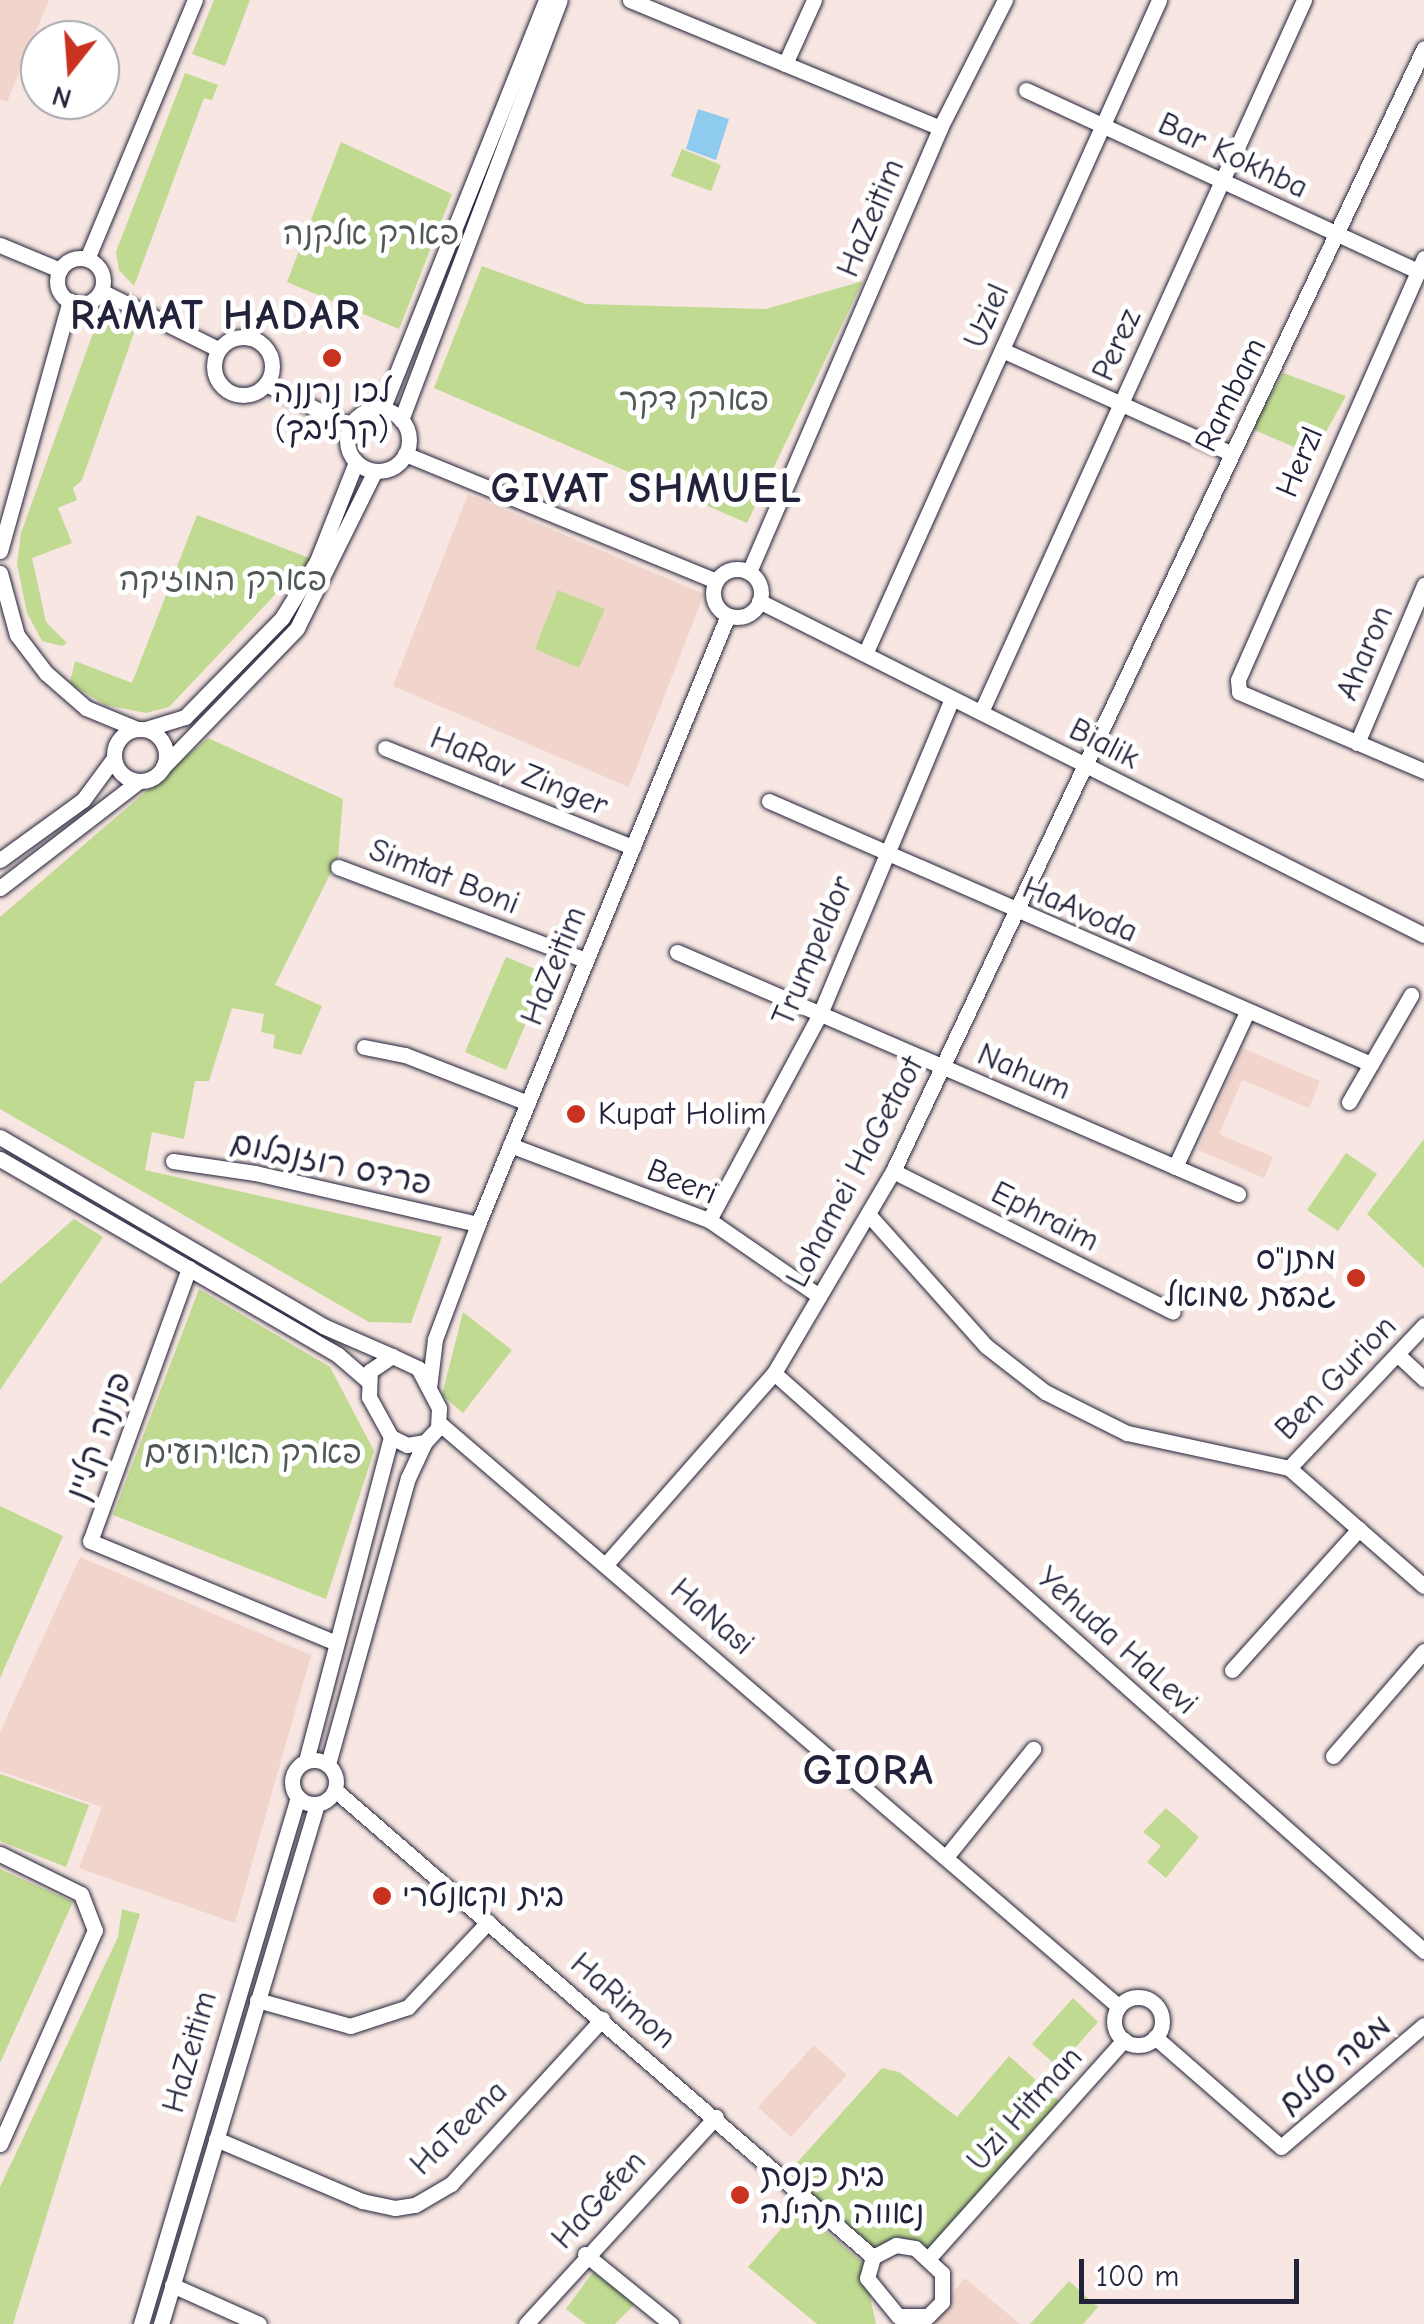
<!DOCTYPE html>
<html>
<head>
<meta charset="utf-8">
<style>
  body { margin:0 }
  #map { position:relative; width:1424px; height:2324px; overflow:hidden; background:#f7e6e1; font-family:"Comic Neue","Playpen Sans Hebrew",sans-serif }
  div>[style] { position:absolute }
  [style*='--x'] { left:calc(var(--x)*1px); top:calc(var(--y)*1px); width:calc(var(--w)*1px); rotate:calc(var(--a)*1deg) }
  .built>* { inset:0; background:#f1d5cc }
  .green>* { inset:0; background:#c0da91 }
  .water>* { inset:0; background:#8ecbef }
  .roads { filter:drop-shadow(0 0 2px #22223b) drop-shadow(0 0 2px #22223b) }
  .minor>* { height:15px; margin:-7.5px; padding:0 7.5px; transform-origin:7.5px; border-radius:7.5px; background:#fff }
  .minor>.ring { margin:-7.5px; padding:0; box-sizing:content-box; background:none; border:15px solid #fff; border-radius:50% }
  .dots>* { width:28px; height:28px; translate:-50% -50%; box-sizing:border-box; border:5px solid #fff; border-radius:50% }
  span { translate:-50% -50%; white-space:nowrap; text-align:center; line-height:1.15; -webkit-text-stroke:10px #fff; paint-order:stroke }
  .street-label { font-size:32px; color:#22223b }
  .park-label { font-size:32px; color:#515955 }
  .poi-label { font-size:32px; color:#22223b }
  .left { translate:0 -50%; text-align:left }
  .right { translate:-100% -50%; text-align:right }
  .district-label { font-size:42px; color:#22223b; font-weight:700; letter-spacing:2.5px }
  .north { position:absolute; left:20px; top:20px; width:100px; height:100px; box-sizing:border-box; background:#fff; border:2px solid #a7a7b1; border-radius:50%; rotate:197deg; font-size:28px; font-weight:700; line-height:40px; text-align:center; color:#22223b }
  .north::after { content:''; display:block; margin:auto; width:35px; height:45px; background:#c8321e; clip-path:polygon(50% 0,100% 100%,50% 72%,0 100%) }
  .scale { position:absolute; left:1079px; top:2259px; width:220px; height:45px; box-sizing:border-box; border:5px solid #22223b; border-top:0; padding-left:12px; font-size:30px; line-height:35px; white-space:nowrap; color:#22223b; -webkit-text-stroke:8px #fff; paint-order:stroke }
</style>
</head>
<body>
<div id="map">
  <div class="built">
    <i style="clip-path:polygon(0 0,49px 0,7px 102px,0 99px)"></i>
    <i style="clip-path:polygon(468px 494px,704px 594px,629px 787px,393px 686px)"></i>
    <i style="clip-path:polygon(1242px 1048px,1320px 1081px,1309px 1108px,1242px 1080px,1219px 1134px,1273px 1157px,1264px 1178px,1198px 1150px)"></i>
    <i style="clip-path:polygon(80px 1557px,311px 1655px,235px 1923px,79px 1868px,102px 1807px,0 1771px,0 1732px)"></i>
    <i style="clip-path:polygon(814px 2045px,847px 2075px,791px 2137px,758px 2107px)"></i>
    <i style="clip-path:polygon(965px 2278px,1020px 2324px,927px 2324px)"></i>
  </div>
  <div class="green">
    <i style="clip-path:polygon(214px 0,250px 0,225px 66px,192px 54px)"></i>
    <i style="clip-path:polygon(185px 73px,218px 85px,212px 100px,204px 98px,134px 286px,119px 270px,116px 252px)"></i>
    <i style="clip-path:polygon(341px 142px,452px 194px,399px 329px,287px 282px)"></i>
    <i style="clip-path:polygon(682px 149px,721px 165px,711px 191px,671px 176px)"></i>
    <i style="clip-path:polygon(482px 266px,586px 304px,766px 309px,863px 281px,747px 523px,434px 388px)"></i>
    <i style="clip-path:polygon(112px 316px,132px 322px,135px 330px,82px 480px,73px 488px,77px 500px,58px 508px,72px 543px,32px 558px,46px 622px,67px 643px,62px 646px,42px 641px,27px 613px,17px 564px,21px 533px,97px 322px)"></i>
    <i style="clip-path:polygon(1283px 373px,1346px 396px,1313px 455px,1252px 429px)"></i>
    <i style="clip-path:polygon(197px 515px,317px 561px,289px 580px,169px 707px,146px 713px,105px 705px,70px 683px,75px 661px,132px 683px)"></i>
    <i style="clip-path:polygon(558px 590px,605px 609px,579px 668px,535px 649px)"></i>
    <i style="clip-path:polygon(208px 738px,343px 799px,338px 858px,275px 985px,322px 1006px,301px 1055px,273px 1048px,275px 1035px,261px 1032px,264px 1014px,232px 1008px,209px 1081px,195px 1081px,184px 1139px,152px 1132px,145px 1170px,442px 1237px,411px 1323px,369px 1322px,0 1109px,0 917px)"></i>
    <i style="clip-path:polygon(506px 957px,547px 974px,506px 1070px,465px 1052px)"></i>
    <i style="clip-path:polygon(1424px 1139px,1424px 1268px,1367px 1214px)"></i>
    <i style="clip-path:polygon(1346px 1153px,1377px 1174px,1338px 1231px,1307px 1210px)"></i>
    <i style="clip-path:polygon(74px 1219px,103px 1237px,0 1390px,0 1284px)"></i>
    <i style="clip-path:polygon(199px 1289px,330px 1367px,374px 1451px,326px 1599px,113px 1515px)"></i>
    <i style="clip-path:polygon(463px 1312px,512px 1350px,463px 1413px,442px 1395px)"></i>
    <i style="clip-path:polygon(0 1506px,63px 1536px,0 1678px)"></i>
    <i style="clip-path:polygon(0 1774px,89px 1805px,66px 1867px,0 1841px)"></i>
    <i style="clip-path:polygon(1166px 1808px,1199px 1837px,1166px 1878px,1147px 1862px,1161px 1846px,1143px 1832px)"></i>
    <i style="clip-path:polygon(0 1869px,73px 1902px,0 2063px)"></i>
    <i style="clip-path:polygon(122px 1909px,140px 1914px,13px 2324px,0 2324px,0 2187px,118px 1937px)"></i>
    <i style="clip-path:polygon(1073px 1998px,1098px 2022px,1058px 2067px,1032px 2044px)"></i>
    <i style="clip-path:polygon(1009px 2056px,1065px 2106px,928px 2259px,905px 2245px,873px 2257px,785px 2176px,882px 2068px,899px 2072px,957px 2117px)"></i>
    <i style="clip-path:polygon(799px 2208px,863px 2263px,876px 2324px,817px 2324px,748px 2267px)"></i>
    <i style="clip-path:polygon(593px 2272px,635px 2304px,615px 2324px,586px 2324px,566px 2309px)"></i>
    <i style="clip-path:polygon(1069px 2281px,1098px 2307px,1083px 2324px,1030px 2324px)"></i>
  </div>
  <div class="water">
    <i style="clip-path:polygon(698px 109px,729px 119px,716px 160px,686px 149px)"></i>
  </div>
  <div class="roads">
    <div class="minor">
      <i style="--x:630;--y:0;--w:335;--a:22.4"></i>
      <i style="--x:785;--y:64;--w:70;--a:-65.6"></i>
      <i style="--x:1026;--y:90;--w:432;--a:24.8"></i>
      <i style="--x:0;--y:245;--w:65;--a:22.6"></i>
      <i style="--x:1424;--y:258;--w:461;--a:113.8"></i>
      <i style="--x:1238;--y:680;--w:12;--a:85"></i>
      <i style="--x:1239;--y:692;--w:201;--a:23.1"></i>
      <i class="ring" style="left:57px;top:258px;width:31px;height:31px"></i>
      <i style="--x:87;--y:259;--w:281;--a:-67.4"></i>
      <i style="--x:101;--y:291;--w:131;--a:26.4"></i>
      <i class="ring" style="left:214px;top:337px;width:43px;height:43px"></i>
      <i style="--x:1002;--y:350;--w:252;--a:24.3"></i>
      <i style="--x:266;--y:384;--w:94;--a:26.6"></i>
      <i class="ring" style="left:347px;top:409px;width:47px;height:47px"></i>
      <i style="--x:382;--y:410;--w:442;--a:-68.2"></i>
      <i style="--x:401;--y:420;--w:449;--a:-69.3"></i>
      <i style="--x:405;--y:454;--w:336;--a:22.2"></i>
      <i style="--x:0;--y:551;--w:260;--a:-74.4"></i>
      <i class="ring" style="left:713px;top:569px;width:33px;height:33px"></i>
      <i style="--x:749;--y:572;--w:483;--a:-66.7"></i>
      <i style="--x:940;--y:128;--w:144;--a:-63.1"></i>
      <i style="--x:0;--y:573;--w:64;--a:74.7"></i>
      <i style="--x:17;--y:635;--w:48;--a:52.7"></i>
      <i style="--x:46;--y:673;--w:53;--a:41.2"></i>
      <i style="--x:86;--y:708;--w:55;--a:22.4"></i>
      <i style="--x:759;--y:601;--w:744;--a:26.67"></i>
      <i style="--x:865;--y:654;--w:717;--a:-65.79"></i>
      <i style="--x:981;--y:712;--w:782;--a:-65.6"></i>
      <i class="ring" style="left:114px;top:729px;width:37px;height:37px"></i>
      <i style="--x:146;--y:729;--w:41;--a:-17.1"></i>
      <i style="--x:185;--y:717;--w:139;--a:-45.6"></i>
      <i style="--x:282;--y:618;--w:67;--a:-58.4"></i>
      <i style="--x:317;--y:561;--w:106;--a:-68.5"></i>
      <i style="--x:1357;--y:743;--w:172;--a:-67"></i>
      <i style="--x:385;--y:748;--w:267;--a:21.8"></i>
      <i style="--x:163;--y:767;--w:193;--a:-46"></i>
      <i style="--x:297;--y:628;--w:175;--a:-63.6"></i>
      <i style="--x:769;--y:801;--w:657;--a:23.6"></i>
      <i style="--x:0;--y:860;--w:102;--a:-35.9"></i>
      <i style="--x:83;--y:800;--w:52;--a:-53.6"></i>
      <i style="--x:338;--y:867;--w:265;--a:20.6"></i>
      <i style="--x:0;--y:888;--w:175;--a:-37.6"></i>
      <i style="--x:677;--y:952;--w:611;--a:23.33"></i>
      <i style="--x:364;--y:1047;--w:42;--a:11"></i>
      <i style="--x:405;--y:1055;--w:132;--a:21.3"></i>
      <i style="--x:1349;--y:1102;--w:124;--a:-59.9"></i>
      <i style="--x:0;--y:1137;--w:374;--a:30.3"></i>
      <i style="--x:323;--y:1326;--w:75;--a:23.5"></i>
      <i style="--x:510;--y:1145;--w:213;--a:20.7"></i>
      <i style="--x:709;--y:1220;--w:134;--a:34.6"></i>
      <i style="--x:0;--y:1159;--w:391;--a:30.1"></i>
      <i style="--x:338;--y:1355;--w:38;--a:41"></i>
      <i style="--x:173;--y:1161;--w:83;--a:8.3"></i>
      <i style="--x:255;--y:1173;--w:229;--a:12.9"></i>
      <i style="--x:1175;--y:1167;--w:171;--a:-65.1"></i>
      <i style="--x:893;--y:1171;--w:313;--a:26.7"></i>
      <i style="--x:868;--y:1214;--w:177;--a:48.2"></i>
      <i style="--x:986;--y:1346;--w:75;--a:37.9"></i>
      <i style="--x:1045;--y:1392;--w:92;--a:26.6"></i>
      <i style="--x:1127;--y:1433;--w:166;--a:12.2"></i>
      <i style="--x:1289;--y:1468;--w:179;--a:41.2"></i>
      <i style="--x:709;--y:1220;--w:234;--a:-61.7"></i>
      <i style="--x:820;--y:1014;--w:342;--a:-67.3"></i>
      <i style="--x:189;--y:1268;--w:290;--a:109.9"></i>
      <i style="--x:90;--y:1541;--w:266;--a:22.5"></i>
      <i style="--x:1397;--y:1354;--w:37;--a:43"></i>
      <i style="--x:392;--y:1356;--w:29;--a:25"></i>
      <i style="--x:418;--y:1368;--w:45;--a:62.3"></i>
      <i style="--x:439;--y:1408;--w:20;--a:93"></i>
      <i style="--x:438;--y:1428;--w:19;--a:133"></i>
      <i style="--x:425;--y:1442;--w:18;--a:171"></i>
      <i style="--x:407;--y:1445;--w:18;--a:-153"></i>
      <i style="--x:391;--y:1437;--w:46;--a:-118.8"></i>
      <i style="--x:369;--y:1397;--w:26;--a:-88"></i>
      <i style="--x:370;--y:1371;--w:27;--a:-34"></i>
      <i style="--x:774;--y:1373;--w:870;--a:41.64"></i>
      <i style="--x:429;--y:1388;--w:49;--a:-83"></i>
      <i style="--x:435;--y:1339;--w:123;--a:-69.5"></i>
      <i style="--x:478;--y:1224;--w:658;--a:-67.68"></i>
      <i style="--x:439;--y:1423;--w:895;--a:40.65"></i>
      <i style="--x:1289;--y:1468;--w:197;--a:-46.6"></i>
      <i style="--x:607;--y:1563;--w:253;--a:-48.7"></i>
      <i style="--x:774;--y:1373;--w:234;--a:-59.5"></i>
      <i style="--x:893;--y:1171;--w:1242;--a:-64.69"></i>
      <i style="--x:1232;--y:1670;--w:190;--a:-48"></i>
      <i style="--x:1333;--y:1756;--w:139;--a:-49.1"></i>
      <i class="ring" style="left:292px;top:1760px;width:29px;height:29px"></i>
      <i style="--x:306;--y:1761;--w:335;--a:-75.3"></i>
      <i style="--x:328;--y:1764;--w:297;--a:-74.4"></i>
      <i style="--x:408;--y:1478;--w:40;--a:-65"></i>
      <i style="--x:335;--y:1790;--w:712;--a:40.96"></i>
      <i style="--x:0;--y:1854;--w:90;--a:26.3"></i>
      <i style="--x:81;--y:1894;--w:39;--a:69"></i>
      <i style="--x:95;--y:1930;--w:234;--a:113.9"></i>
      <i style="--x:946;--y:1857;--w:139;--a:-51.1"></i>
      <i class="ring" style="left:1114px;top:1997px;width:33px;height:33px"></i>
      <i style="--x:257;--y:2000;--w:97;--a:15.6"></i>
      <i style="--x:350;--y:2026;--w:61;--a:-18.1"></i>
      <i style="--x:408;--y:2007;--w:117;--a:-46.7"></i>
      <i style="--x:1155;--y:2037;--w:167;--a:41.1"></i>
      <i style="--x:1281;--y:2147;--w:188;--a:-40.5"></i>
      <i style="--x:216;--y:2139;--w:159;--a:23"></i>
      <i style="--x:362;--y:2201;--w:34;--a:12"></i>
      <i style="--x:395;--y:2208;--w:20;--a:-9"></i>
      <i style="--x:415;--y:2205;--w:42;--a:-30.3"></i>
      <i style="--x:451;--y:2184;--w:224;--a:-47.5"></i>
      <i style="--x:896;--y:2245;--w:19;--a:9"></i>
      <i style="--x:915;--y:2248;--w:37;--a:43"></i>
      <i style="--x:942;--y:2273;--w:29;--a:90"></i>
      <i style="--x:942;--y:2302;--w:20;--a:135"></i>
      <i style="--x:928;--y:2316;--w:30;--a:180"></i>
      <i style="--x:898;--y:2316;--w:49;--a:-129.2"></i>
      <i style="--x:867;--y:2278;--w:22;--a:-74"></i>
      <i style="--x:873;--y:2257;--w:26;--a:-28"></i>
      <i style="--x:585;--y:2254;--w:111;--a:39.1"></i>
      <i style="--x:928;--y:2259;--w:294;--a:-48.2"></i>
      <i style="--x:172;--y:2285;--w:95;--a:24.1"></i>
      <i style="--x:141;--y:2324;--w:550;--a:-73.41"></i>
      <i style="--x:161;--y:2324;--w:543;--a:-73.3"></i>
      <i style="--x:526;--y:2324;--w:281;--a:-47.5"></i>
    </div>
  </div>
  <div class="dots">
    <i style="left:332px;top:358px;background:#c8321e"></i>
    <i style="left:576px;top:1114px;background:#c8321e"></i>
    <i style="left:1356px;top:1278px;background:#c8321e"></i>
    <i style="left:382px;top:1896px;background:#c8321e"></i>
    <i style="left:740px;top:2195px;background:#c8321e"></i>
  </div>
  <div class="street-label">
    <span style="left:1233px;top:156px;rotate:25deg">Bar Kokhba</span>
    <span style="left:871px;top:218px;rotate:-67deg">HaZeitim</span>
    <span style="left:987px;top:316px;rotate:-66deg">Uziel</span>
    <span style="left:1117px;top:345px;rotate:-66deg">Perez</span>
    <span style="left:1231px;top:395px;rotate:-64deg">Rambam</span>
    <span style="left:1300px;top:462px;rotate:-67deg">Herzl</span>
    <span style="left:1365px;top:653px;rotate:-67deg">Aharon</span>
    <span style="left:1104px;top:744px;rotate:27deg">Bialik</span>
    <span style="left:519px;top:772px;rotate:22deg">HaRav Zinger</span>
    <span style="left:444px;top:877px;rotate:21deg">Simtat Boni</span>
    <span style="left:1080px;top:910px;rotate:23deg">HaAvoda</span>
    <span style="left:813px;top:951px;rotate:-67deg">Trumpeldor</span>
    <span style="left:554px;top:966px;rotate:-68deg">HaZeitim</span>
    <span style="left:1024px;top:1072px;rotate:23deg">Nahum</span>
    <span style="left:331px;top:1164px;rotate:12deg">פרדס רוזנבלום</span>
    <span style="left:855px;top:1172px;rotate:-62deg">Lohamei HaGetaot</span>
    <span style="left:682px;top:1182px;rotate:22deg">Beeri</span>
    <span style="left:1045px;top:1217px;rotate:27deg">Ephraim</span>
    <span style="left:1336px;top:1378px;rotate:-46deg">Ben Gurion</span>
    <span style="left:99px;top:1436px;rotate:-70deg">פנינה קליין</span>
    <span style="left:712px;top:1617px;rotate:41deg">HaNasi</span>
    <span style="left:1117px;top:1641px;rotate:42deg">Yehuda HaLevi</span>
    <span style="left:623px;top:2001px;rotate:41deg">HaRimon</span>
    <span style="left:190px;top:2052px;rotate:-74deg">HaZeitim</span>
    <span style="left:1335px;top:2065px;rotate:-40deg">משה סללם</span>
    <span style="left:1025px;top:2109px;rotate:-48deg">Uzi Hitman</span>
    <span style="left:459px;top:2128px;rotate:-44deg">HaTeena</span>
    <span style="left:599px;top:2200px;rotate:-47deg">HaGefen</span>
  </div>
  <div class="park-label">
    <span style="left:371px;top:234px">פארק אלקנה</span>
    <span style="left:694px;top:400px">פארק דקר</span>
    <span style="left:223px;top:580px">פארק המוזיקה</span>
    <span style="left:253px;top:1453px">פארק האירועים</span>
  </div>
  <div class="poi-label">
    <span style="left:332px;top:411px">לכו נרננה<br>(קרליבך)</span>
    <span class="left" style="left:598px;top:1114px">Kupat Holim</span>
    <span class="right" style="left:1336px;top:1278px">מתנ"ס<br>גבעת שמואל</span>
    <span class="left" style="left:402px;top:1896px">בית וקאנטרי</span>
    <span class="left" style="left:760px;top:2195px">בית כנסת<br>נאווה תהילה</span>
  </div>
  <div class="district-label">
    <span style="left:216px;top:316px">RAMAT HADAR</span>
    <span style="left:647px;top:489px">GIVAT SHMUEL</span>
    <span style="left:869px;top:1771px">GIORA</span>
  </div>
  <div class="north">N</div>
  <div class="scale">100 m</div>
</div>
</body>
</html>
